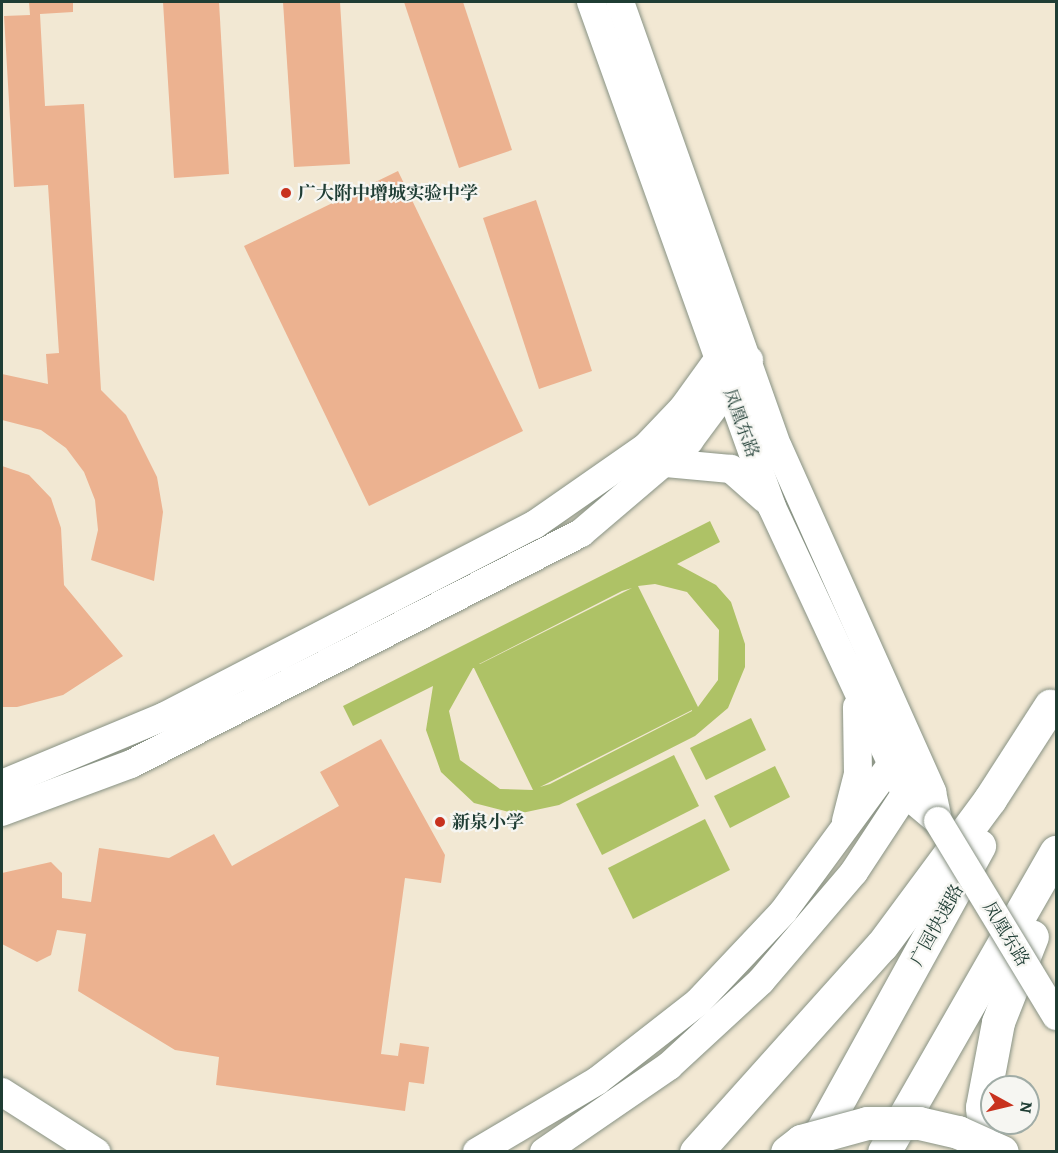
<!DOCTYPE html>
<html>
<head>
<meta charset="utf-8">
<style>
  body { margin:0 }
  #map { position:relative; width:1058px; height:1153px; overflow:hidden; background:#f2e8d3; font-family:Alegreya,"Noto Serif SC",serif }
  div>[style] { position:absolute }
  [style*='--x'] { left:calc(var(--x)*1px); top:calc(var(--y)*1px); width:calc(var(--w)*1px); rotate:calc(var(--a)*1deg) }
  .green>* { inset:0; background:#aec266 }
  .building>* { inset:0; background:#ecb290 }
  .roads { filter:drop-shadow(0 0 2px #889284) drop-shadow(0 0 2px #889284) }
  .secondary>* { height:28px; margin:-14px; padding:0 14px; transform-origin:14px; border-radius:14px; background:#fff }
  .highway>* { height:33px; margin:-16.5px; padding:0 16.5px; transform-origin:16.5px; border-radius:16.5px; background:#fff }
  .bridges { filter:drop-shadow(0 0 2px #889284) drop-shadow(0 0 2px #889284) }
  .secondary-bridge>* { height:28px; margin:-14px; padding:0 14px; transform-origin:14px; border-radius:14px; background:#fff }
  .highway-bridge>* { height:33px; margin:-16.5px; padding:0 16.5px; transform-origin:16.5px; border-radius:16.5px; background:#fff }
  .dots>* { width:16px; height:16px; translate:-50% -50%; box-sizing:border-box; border:3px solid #f6f6f2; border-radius:50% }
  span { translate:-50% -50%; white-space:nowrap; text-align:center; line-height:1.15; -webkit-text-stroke:4.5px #f6f6f2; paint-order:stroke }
  .poi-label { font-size:18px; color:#1f3d34; font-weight:700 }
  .left { translate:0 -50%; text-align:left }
  .street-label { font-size:18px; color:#1f3d34 }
  .frame { position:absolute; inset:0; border:3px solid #1f3d34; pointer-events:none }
  .north { position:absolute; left:980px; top:1075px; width:60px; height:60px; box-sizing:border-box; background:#f6f6f2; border:2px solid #a0aca6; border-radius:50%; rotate:98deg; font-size:16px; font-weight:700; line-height:24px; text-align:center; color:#1f3d34 }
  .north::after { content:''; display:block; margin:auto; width:21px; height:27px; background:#c8321e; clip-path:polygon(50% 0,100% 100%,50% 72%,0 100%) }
</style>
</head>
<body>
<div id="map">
  <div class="green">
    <i style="clip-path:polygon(evenodd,710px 521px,720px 542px,677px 564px,716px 585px,731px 602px,745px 644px,745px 667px,728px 708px,695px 736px,559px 805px,517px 814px,474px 803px,441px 772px,426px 730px,433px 686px,353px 726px,343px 706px,710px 521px,655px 584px,687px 592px,719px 630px,718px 680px,698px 707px,638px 586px,655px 584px,710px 521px,632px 588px,480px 664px,479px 664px,622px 591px,632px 588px,710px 521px,473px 668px,474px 668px,533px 790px,500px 789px,460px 760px,449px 711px,473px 668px,710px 521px,692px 711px,550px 784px,540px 787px,692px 710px,692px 711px)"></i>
    <i style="clip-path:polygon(751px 718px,766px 750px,706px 780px,690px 748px)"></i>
    <i style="clip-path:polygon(674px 755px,699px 806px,602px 855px,576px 804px)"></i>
    <i style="clip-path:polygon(775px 766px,790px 797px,730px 828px,714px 796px)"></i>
    <i style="clip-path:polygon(705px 819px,730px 870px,633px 919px,608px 868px)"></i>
  </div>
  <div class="building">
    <i style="clip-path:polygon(29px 2px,73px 2px,73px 12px,40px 14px,45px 106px,84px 104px,101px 390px,126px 415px,157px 477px,163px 512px,154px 581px,91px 560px,98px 530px,95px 500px,84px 472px,66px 448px,41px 430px,2px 420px,2px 374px,48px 384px,46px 354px,59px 353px,48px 185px,14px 187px,4px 16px,30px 15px)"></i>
    <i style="clip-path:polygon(163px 2px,219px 2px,229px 174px,174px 178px)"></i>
    <i style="clip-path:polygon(283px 2px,340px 2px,350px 164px,294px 167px)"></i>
    <i style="clip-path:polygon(404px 2px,463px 2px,512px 150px,459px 168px)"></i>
    <i style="clip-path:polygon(398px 171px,523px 431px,369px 506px,244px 246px)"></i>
    <i style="clip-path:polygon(536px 200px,592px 371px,539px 389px,483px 218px)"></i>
    <i style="clip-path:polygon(2px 466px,29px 475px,51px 498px,61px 528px,64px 585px,123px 656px,63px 695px,17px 707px,2px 707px)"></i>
    <i style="clip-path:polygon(381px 739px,445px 855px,441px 883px,405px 878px,381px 1054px,398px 1056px,400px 1043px,429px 1047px,424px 1084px,409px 1082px,405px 1111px,216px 1085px,219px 1057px,175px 1050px,78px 991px,86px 934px,57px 930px,51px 955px,37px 962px,2px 944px,2px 873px,51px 862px,62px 873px,62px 898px,91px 902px,99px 848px,169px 858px,214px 834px,232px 866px,339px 806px,320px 772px)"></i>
  </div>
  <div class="roads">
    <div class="secondary">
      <i style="--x:591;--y:2;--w:536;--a:70.28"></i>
      <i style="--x:772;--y:507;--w:317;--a:65"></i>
      <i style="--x:906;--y:794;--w:42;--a:40.2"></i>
      <i style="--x:620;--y:2;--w:472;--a:70.5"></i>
      <i style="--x:778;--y:447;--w:378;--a:65.9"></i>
      <i style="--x:932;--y:792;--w:30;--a:78"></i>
      <i style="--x:666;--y:463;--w:65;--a:5.3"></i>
      <i style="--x:731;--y:469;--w:45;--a:41.4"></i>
      <i style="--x:2;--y:784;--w:177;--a:-22.6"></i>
      <i style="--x:165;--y:716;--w:416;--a:-27.4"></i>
      <i style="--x:534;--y:525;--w:136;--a:-34.9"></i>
      <i style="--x:646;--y:447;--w:54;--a:-46.5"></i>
      <i style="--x:683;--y:408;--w:75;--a:-54.2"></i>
      <i style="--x:2;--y:812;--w:138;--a:-20.4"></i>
      <i style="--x:131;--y:764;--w:506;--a:-27.17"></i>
      <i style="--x:581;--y:533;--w:142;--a:-40.4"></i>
      <i style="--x:689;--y:441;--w:101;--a:-53.5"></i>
      <i style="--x:846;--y:821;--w:49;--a:-75.7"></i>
      <i style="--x:858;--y:774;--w:67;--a:-90.9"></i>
      <i style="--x:2;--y:1092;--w:112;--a:32.6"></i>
      <i style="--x:477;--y:1152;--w:139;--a:-30.6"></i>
      <i style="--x:597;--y:1081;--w:128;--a:-38"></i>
      <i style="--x:698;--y:1002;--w:124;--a:-46.6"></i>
      <i style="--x:783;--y:912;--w:197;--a:-53.7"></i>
      <i style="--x:544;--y:1152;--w:152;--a:-34.5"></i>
      <i style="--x:669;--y:1066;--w:125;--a:-42.7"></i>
      <i style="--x:761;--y:981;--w:143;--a:-49.5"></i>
      <i style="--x:854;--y:872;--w:111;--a:-56.7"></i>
    </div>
    <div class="highway">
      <i style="--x:696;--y:1152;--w:278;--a:-48.1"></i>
      <i style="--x:882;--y:945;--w:182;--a:-53.5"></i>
      <i style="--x:990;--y:799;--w:111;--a:-57.2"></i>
      <i style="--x:810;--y:1152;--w:350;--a:-61.1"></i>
      <i style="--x:884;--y:1152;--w:346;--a:-60.2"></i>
      <i style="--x:986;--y:1152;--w:45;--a:-95.1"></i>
      <i style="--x:982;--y:1107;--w:86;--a:-79.3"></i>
      <i style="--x:998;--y:1022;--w:92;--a:-68.4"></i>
    </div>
  </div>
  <div class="bridges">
    <div class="secondary-bridge">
      <i style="--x:938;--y:821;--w:228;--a:58.8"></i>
    </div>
    <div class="highway-bridge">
      <i style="--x:787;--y:1152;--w:18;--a:-38"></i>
      <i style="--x:801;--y:1141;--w:68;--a:-15.3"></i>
      <i style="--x:867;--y:1123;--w:52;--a:0"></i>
      <i style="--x:919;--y:1123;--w:40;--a:13"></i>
      <i style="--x:958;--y:1132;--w:48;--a:24.4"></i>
    </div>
  </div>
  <div class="dots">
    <i style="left:286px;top:193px;background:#c8321e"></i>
    <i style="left:440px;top:822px;background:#c8321e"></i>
  </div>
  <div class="poi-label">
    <span class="left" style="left:298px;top:193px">广大附中增城实验中学</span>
    <span class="left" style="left:452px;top:822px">新泉小学</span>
  </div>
  <div class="street-label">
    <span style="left:741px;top:423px;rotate:70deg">凤凰东路</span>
    <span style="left:937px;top:925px;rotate:-61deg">广园快速路</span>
    <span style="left:1006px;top:934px;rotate:59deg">凤凰东路</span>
  </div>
  <div class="frame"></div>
  <div class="north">N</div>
</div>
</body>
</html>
